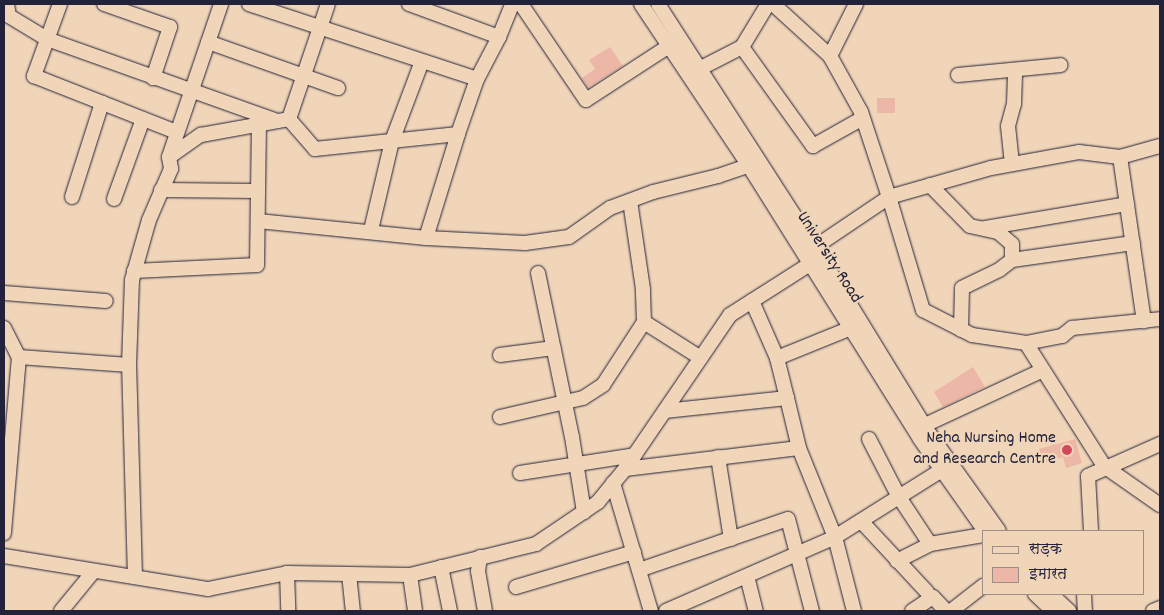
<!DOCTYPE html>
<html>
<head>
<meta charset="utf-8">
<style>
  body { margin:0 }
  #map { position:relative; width:1164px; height:615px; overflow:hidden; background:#f1d5b8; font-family:Dekko,"Playpen Sans Deva",sans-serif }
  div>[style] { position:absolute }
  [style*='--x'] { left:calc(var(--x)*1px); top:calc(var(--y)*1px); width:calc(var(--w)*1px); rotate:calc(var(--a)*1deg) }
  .building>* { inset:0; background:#ecb7a6 }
  .roads { filter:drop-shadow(0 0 1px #22223b) drop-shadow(0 0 1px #22223b) }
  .minor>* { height:14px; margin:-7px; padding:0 7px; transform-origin:7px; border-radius:7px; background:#f1d5b8 }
  .dots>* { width:14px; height:14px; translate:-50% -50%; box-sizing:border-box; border:2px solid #f1d5b8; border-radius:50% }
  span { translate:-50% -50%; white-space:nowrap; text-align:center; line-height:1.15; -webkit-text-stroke:4.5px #f1d5b8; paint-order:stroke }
  .street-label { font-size:18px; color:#22223b }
  .poi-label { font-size:18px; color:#22223b }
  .right { translate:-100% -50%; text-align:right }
  .frame { position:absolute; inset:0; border:5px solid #22223b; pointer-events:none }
  .legend { position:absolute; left:982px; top:530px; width:162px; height:65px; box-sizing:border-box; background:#f1d5b8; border:1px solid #9e8d86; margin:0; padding:6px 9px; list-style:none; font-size:15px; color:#22223b }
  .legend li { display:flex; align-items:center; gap:10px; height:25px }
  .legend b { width:25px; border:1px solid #9e8d86 }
</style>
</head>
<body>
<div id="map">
  <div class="building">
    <i style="clip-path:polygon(610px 47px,623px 66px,588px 88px,582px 78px,595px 69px,589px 60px)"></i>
    <i style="clip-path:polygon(877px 98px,895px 98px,895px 113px,877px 113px)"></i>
    <i style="clip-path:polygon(973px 367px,985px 387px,943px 407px,934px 392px)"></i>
    <i style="clip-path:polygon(1075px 439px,1082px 463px,1066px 468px,1063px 457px,1043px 463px,1039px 449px)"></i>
  </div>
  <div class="roads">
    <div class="minor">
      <i style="--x:7;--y:4;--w:12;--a:81"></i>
      <i style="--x:9;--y:16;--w:44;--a:31.2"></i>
      <i style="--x:47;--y:39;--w:244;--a:19.6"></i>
      <i style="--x:60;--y:4;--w:77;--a:109.9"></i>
      <i style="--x:34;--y:76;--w:153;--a:21.5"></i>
      <i style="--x:104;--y:4;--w:70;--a:19.2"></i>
      <i style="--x:170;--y:27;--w:54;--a:108.4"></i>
      <i style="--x:249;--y:4;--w:240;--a:18.2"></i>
      <i style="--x:477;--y:79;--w:58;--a:109.1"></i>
      <i style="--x:458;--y:134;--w:144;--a:174"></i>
      <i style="--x:315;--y:149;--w:40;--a:-131"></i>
      <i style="--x:409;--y:4;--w:96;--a:20.1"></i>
      <i style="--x:499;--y:37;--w:47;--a:117.6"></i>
      <i style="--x:521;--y:4;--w:116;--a:55.9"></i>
      <i style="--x:586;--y:100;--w:108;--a:-33"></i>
      <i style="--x:641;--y:4;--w:195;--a:56.3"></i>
      <i style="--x:749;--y:166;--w:322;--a:57.9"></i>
      <i style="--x:920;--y:439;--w:113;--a:54.8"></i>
      <i style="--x:658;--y:4;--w:301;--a:57.2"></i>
      <i style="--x:821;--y:257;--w:206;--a:58.5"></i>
      <i style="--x:929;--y:433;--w:120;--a:54.5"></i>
      <i style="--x:773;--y:4;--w:77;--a:42.4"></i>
      <i style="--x:830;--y:56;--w:64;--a:61"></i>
      <i style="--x:861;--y:112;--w:89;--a:71.8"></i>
      <i style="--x:889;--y:197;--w:106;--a:-15.9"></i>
      <i style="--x:991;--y:168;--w:89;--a:-10.3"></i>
      <i style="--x:1079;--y:152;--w:41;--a:7"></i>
      <i style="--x:1120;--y:157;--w:41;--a:-15.4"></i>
      <i style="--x:499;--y:37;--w:35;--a:-68"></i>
      <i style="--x:208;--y:42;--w:138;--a:19.5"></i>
      <i style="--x:742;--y:47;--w:122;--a:54.4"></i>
      <i style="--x:813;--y:146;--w:57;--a:-29.2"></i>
      <i style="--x:830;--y:56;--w:58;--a:-63.4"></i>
      <i style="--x:701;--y:68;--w:46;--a:-27.1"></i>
      <i style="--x:742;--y:47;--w:50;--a:-58.8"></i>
      <i style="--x:958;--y:75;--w:103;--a:-5.5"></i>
      <i style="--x:169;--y:157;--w:39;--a:-35"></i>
      <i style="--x:201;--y:135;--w:89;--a:-10.3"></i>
      <i style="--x:289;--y:119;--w:121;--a:-71.3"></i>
      <i style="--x:1120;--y:157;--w:166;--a:81.7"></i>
      <i style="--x:1012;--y:164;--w:38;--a:-96"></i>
      <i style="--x:1008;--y:126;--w:23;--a:-75"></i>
      <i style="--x:1014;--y:104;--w:33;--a:-88"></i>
      <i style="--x:930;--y:185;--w:57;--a:45.7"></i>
      <i style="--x:970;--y:226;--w:29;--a:12"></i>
      <i style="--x:998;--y:232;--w:18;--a:41"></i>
      <i style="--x:1012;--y:244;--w:16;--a:90"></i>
      <i style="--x:1012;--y:260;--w:16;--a:142"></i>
      <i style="--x:999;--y:270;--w:41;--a:154.1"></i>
      <i style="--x:962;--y:288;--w:42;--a:91.4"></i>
      <i style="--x:161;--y:190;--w:97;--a:0.6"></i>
      <i style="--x:72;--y:197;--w:99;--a:-72.3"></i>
      <i style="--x:114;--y:199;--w:85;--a:-70.1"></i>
      <i style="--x:258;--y:221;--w:169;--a:5.8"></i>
      <i style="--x:426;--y:238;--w:109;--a:-72.9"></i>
      <i style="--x:985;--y:228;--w:144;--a:-9.6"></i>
      <i style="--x:371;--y:230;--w:91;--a:-76.7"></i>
      <i style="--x:392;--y:141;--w:85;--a:-69.4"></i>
      <i style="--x:426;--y:238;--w:99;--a:2.9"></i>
      <i style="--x:525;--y:243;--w:44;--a:-7.8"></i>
      <i style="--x:569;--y:237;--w:50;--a:-35.3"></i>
      <i style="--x:610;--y:208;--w:46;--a:-20.4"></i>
      <i style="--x:653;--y:192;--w:67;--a:-13.8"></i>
      <i style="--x:718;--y:176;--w:40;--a:-18.9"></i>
      <i style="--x:815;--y:247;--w:89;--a:-34"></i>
      <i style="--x:889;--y:197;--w:118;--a:73.3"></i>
      <i style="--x:923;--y:310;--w:55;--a:27"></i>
      <i style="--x:972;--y:335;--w:55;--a:8.4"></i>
      <i style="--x:1026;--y:343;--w:146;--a:57.6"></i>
      <i style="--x:1104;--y:466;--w:68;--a:34.9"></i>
      <i style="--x:1012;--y:260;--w:122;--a:-8"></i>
      <i style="--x:134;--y:271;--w:123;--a:-2.8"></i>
      <i style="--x:257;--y:265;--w:141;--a:-89.2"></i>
      <i style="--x:538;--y:273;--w:167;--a:78.3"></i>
      <i style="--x:572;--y:437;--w:76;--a:80.9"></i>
      <i style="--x:4;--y:293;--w:102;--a:4.5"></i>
      <i style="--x:752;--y:301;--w:62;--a:66.3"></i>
      <i style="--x:777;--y:358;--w:41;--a:76"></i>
      <i style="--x:644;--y:322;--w:67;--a:32.3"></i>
      <i style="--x:4;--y:328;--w:33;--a:63"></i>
      <i style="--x:19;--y:357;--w:177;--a:94.9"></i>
      <i style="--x:1026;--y:343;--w:37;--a:-11"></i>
      <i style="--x:1062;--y:336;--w:13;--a:-39"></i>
      <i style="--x:1072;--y:328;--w:88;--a:-5.8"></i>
      <i style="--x:500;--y:355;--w:54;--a:-7.4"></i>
      <i style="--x:19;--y:357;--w:110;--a:4.2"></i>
      <i style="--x:777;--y:358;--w:80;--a:-22.1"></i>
      <i style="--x:500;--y:417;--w:85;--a:-12.9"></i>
      <i style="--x:583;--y:398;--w:24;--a:-33"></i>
      <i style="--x:603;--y:385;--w:75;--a:-56.9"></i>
      <i style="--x:644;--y:322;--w:33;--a:-92"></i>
      <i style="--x:643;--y:289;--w:89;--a:-98.4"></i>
      <i style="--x:925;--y:425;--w:130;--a:-25"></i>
      <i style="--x:869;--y:439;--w:65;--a:62.7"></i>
      <i style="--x:899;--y:497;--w:56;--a:56.6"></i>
      <i style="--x:799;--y:448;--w:96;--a:68"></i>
      <i style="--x:835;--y:537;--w:76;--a:75.6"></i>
      <i style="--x:718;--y:457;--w:83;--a:81"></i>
      <i style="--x:625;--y:469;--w:175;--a:-6.9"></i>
      <i style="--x:799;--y:448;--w:51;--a:-103.5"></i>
      <i style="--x:787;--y:398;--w:123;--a:173.9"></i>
      <i style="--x:520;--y:473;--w:116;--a:-8.9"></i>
      <i style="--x:613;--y:483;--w:134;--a:73.5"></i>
      <i style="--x:861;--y:521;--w:97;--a:47.1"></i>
      <i style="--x:1091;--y:531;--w:55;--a:-93.1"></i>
      <i style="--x:1088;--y:476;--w:79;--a:-24"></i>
      <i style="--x:4;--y:556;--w:207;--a:9.2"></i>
      <i style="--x:208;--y:589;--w:81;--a:-11.4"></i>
      <i style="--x:287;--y:573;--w:123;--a:0.9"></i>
      <i style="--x:410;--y:575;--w:130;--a:-13.8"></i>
      <i style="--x:536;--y:544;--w:75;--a:-34.1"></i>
      <i style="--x:598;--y:502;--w:43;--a:-50.7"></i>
      <i style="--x:625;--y:469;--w:186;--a:-55.7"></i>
      <i style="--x:730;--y:315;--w:108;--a:-32.5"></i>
      <i style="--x:480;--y:557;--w:14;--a:98"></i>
      <i style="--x:478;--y:571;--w:41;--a:80.1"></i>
      <i style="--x:897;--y:561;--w:37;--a:-27"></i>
      <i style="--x:930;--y:544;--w:54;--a:-9.6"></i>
      <i style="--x:441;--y:567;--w:45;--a:78.4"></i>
      <i style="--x:639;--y:570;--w:157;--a:-18.9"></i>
      <i style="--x:788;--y:519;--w:95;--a:75.4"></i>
      <i style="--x:287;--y:573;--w:38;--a:88"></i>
      <i style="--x:349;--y:574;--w:37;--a:84"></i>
      <i style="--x:410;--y:575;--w:36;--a:82"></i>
      <i style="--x:747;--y:576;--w:36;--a:76"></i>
      <i style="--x:135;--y:577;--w:212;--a:-91.6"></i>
      <i style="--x:129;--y:365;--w:85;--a:-88"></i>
      <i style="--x:132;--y:280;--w:62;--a:-74.2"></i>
      <i style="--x:149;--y:220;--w:56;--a:-66.7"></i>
      <i style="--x:171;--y:169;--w:12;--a:-99"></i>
      <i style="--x:169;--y:157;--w:162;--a:-71.2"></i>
      <i style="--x:516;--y:587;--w:123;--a:-16.5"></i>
      <i style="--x:1035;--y:594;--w:25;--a:43"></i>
      <i style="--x:1051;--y:594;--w:25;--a:43"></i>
      <i style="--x:1084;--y:594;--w:17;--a:87"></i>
      <i style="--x:61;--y:611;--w:50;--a:-50.6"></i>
      <i style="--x:666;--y:611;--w:184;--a:-23.6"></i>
      <i style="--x:835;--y:537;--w:126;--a:-32.1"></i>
      <i style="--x:912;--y:611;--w:25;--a:-34"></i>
      <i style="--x:933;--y:597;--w:19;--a:47"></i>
      <i style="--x:951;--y:611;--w:41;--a:-38"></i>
      <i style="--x:1153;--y:611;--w:8;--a:-23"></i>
    </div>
  </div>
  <div class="dots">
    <i style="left:1067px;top:450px;background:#d1495b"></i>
  </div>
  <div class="street-label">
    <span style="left:828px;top:258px;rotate:57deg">University Road</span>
  </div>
  <div class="poi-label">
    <span class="right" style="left:1056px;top:450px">Neha Nursing Home<br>and Research Centre</span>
  </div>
  <div class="frame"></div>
  <ul class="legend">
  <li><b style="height:6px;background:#f1d5b8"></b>सड़क</li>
  <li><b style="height:14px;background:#ecb7a6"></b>इमारत</li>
  </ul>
</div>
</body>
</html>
